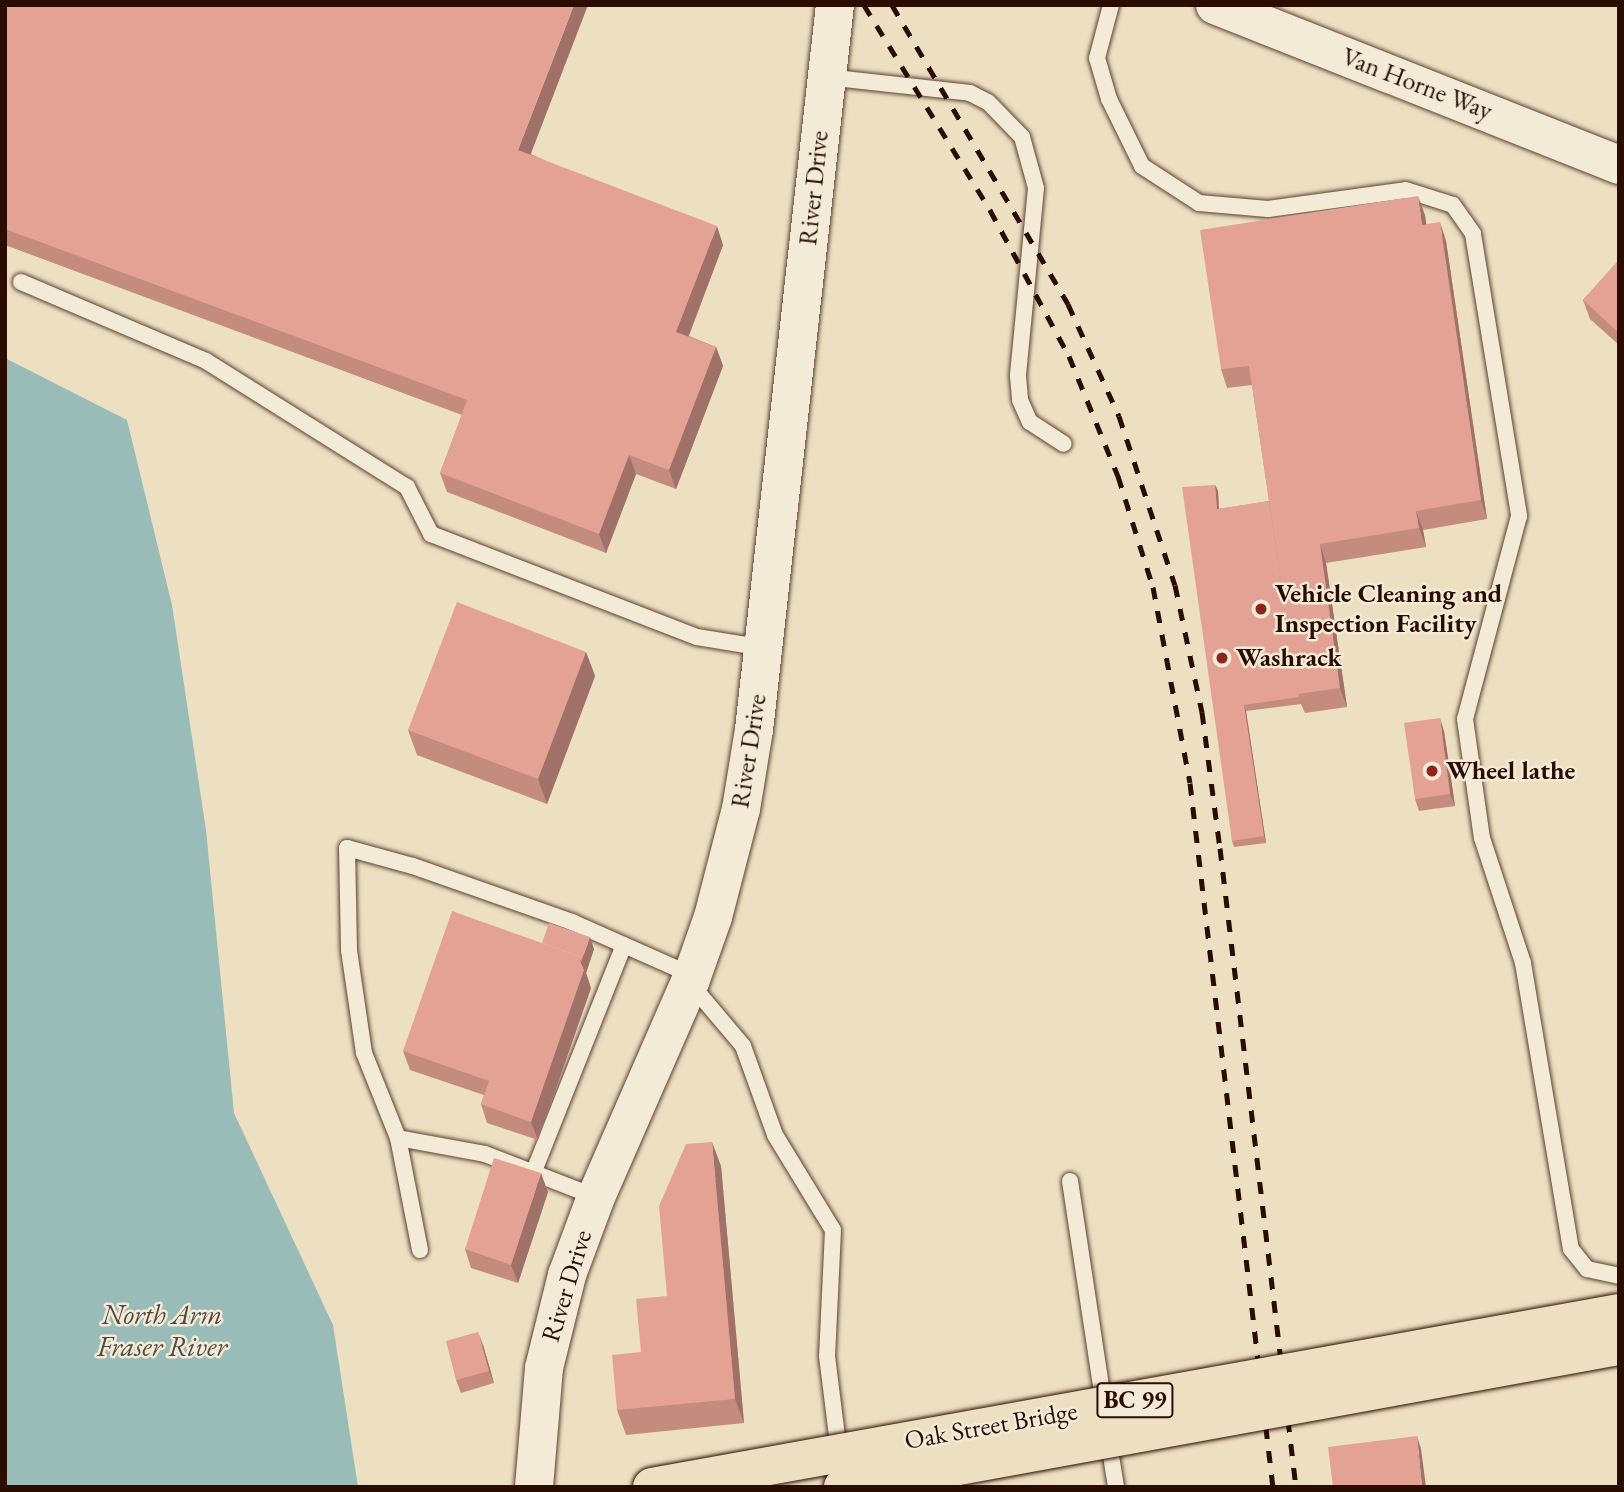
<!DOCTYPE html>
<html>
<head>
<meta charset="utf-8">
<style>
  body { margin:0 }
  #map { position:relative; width:1624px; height:1492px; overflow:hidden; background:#eddfc2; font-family:"EB Garamond",serif }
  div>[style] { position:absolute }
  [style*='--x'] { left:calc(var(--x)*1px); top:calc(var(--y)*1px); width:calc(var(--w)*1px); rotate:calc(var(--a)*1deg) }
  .water>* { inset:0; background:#9abcb8 }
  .roads { filter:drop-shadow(0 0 2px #5c4130) drop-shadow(0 0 2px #5c4130) }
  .lane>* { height:16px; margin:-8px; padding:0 8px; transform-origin:8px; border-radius:8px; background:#f3ead7 }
  .secondary>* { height:38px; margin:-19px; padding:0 19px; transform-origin:19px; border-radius:19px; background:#f3ead7 }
  .rail>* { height:5px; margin-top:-2.5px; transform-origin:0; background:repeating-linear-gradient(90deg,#2b0c00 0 12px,transparent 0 24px) }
  .bridges { filter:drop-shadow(0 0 2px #2b0c00) drop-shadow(0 0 2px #2b0c00) }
  .highway-bridge>* { height:38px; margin:-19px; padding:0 19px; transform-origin:19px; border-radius:19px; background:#eddfc2 }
  .wall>* { inset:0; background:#c48b7f }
  .shaded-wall>* { inset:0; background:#a07168 }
  .building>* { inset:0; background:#e4a294 }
  .dots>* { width:19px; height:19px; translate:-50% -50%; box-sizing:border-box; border:4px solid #f3ead7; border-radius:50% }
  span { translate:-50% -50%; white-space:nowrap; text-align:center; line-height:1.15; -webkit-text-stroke:5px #f3ead7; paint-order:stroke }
  .shield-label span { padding:2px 5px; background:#f3ead7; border:2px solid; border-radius:5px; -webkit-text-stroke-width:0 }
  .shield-label { font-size:24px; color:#2b0c00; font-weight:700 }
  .street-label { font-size:26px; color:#2b0c00 }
  .poi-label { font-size:26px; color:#2b0c00; font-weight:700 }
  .left { translate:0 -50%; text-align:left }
  .water-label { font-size:28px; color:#524a40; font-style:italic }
  .frame { position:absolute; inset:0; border:7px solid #2b0c00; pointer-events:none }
</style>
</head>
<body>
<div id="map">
  <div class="water">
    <i style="clip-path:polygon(5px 358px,127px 420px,172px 605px,206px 830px,234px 1113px,333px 1325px,358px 1487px,5px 1487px)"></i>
  </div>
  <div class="roads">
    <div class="lane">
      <i style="--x:1111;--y:5;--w:55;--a:104.8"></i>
      <i style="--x:1097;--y:58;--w:43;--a:73.7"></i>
      <i style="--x:1109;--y:99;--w:75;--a:63.8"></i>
      <i style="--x:1142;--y:166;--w:68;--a:33"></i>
      <i style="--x:1199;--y:203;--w:69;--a:5"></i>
      <i style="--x:1268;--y:209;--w:139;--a:-7.8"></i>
      <i style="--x:1406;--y:190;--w:49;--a:17.7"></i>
      <i style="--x:1453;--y:205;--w:35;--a:55"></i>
      <i style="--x:1473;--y:234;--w:286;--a:80.7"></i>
      <i style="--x:1519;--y:516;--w:210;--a:104.9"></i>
      <i style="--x:1465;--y:719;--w:120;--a:81.9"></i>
      <i style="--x:1482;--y:838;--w:132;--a:71.8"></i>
      <i style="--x:1523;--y:963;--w:290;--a:80.5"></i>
      <i style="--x:1571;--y:1249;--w:26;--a:51"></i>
      <i style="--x:1587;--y:1269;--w:33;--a:12"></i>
      <i style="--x:826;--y:77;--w:145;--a:6.3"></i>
      <i style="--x:970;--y:93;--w:20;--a:27"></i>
      <i style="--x:988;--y:102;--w:49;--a:45.8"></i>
      <i style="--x:1022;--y:137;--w:53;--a:74.6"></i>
      <i style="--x:1036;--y:188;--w:189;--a:95.5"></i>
      <i style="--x:1018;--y:376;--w:24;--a:85"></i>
      <i style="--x:1020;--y:400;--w:24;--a:66"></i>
      <i style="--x:1030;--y:422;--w:40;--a:32.9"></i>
      <i style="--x:21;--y:282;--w:201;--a:23.1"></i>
      <i style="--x:206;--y:361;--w:237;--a:32.1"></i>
      <i style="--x:407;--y:487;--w:53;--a:62.9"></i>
      <i style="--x:431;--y:534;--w:285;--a:21.2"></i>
      <i style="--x:697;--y:637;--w:68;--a:9.3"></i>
      <i style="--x:398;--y:1138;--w:88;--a:10.4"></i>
      <i style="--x:485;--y:1154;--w:119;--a:21.2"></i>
      <i style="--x:534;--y:1171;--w:243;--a:-68.3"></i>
      <i style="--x:1070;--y:1181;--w:229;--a:81.4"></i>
      <i style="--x:420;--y:1250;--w:114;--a:-101.1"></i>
      <i style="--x:398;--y:1138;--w:92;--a:-111.8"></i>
      <i style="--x:364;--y:1053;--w:104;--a:-98.3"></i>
      <i style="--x:349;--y:950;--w:102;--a:-91.1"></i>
      <i style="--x:347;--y:848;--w:68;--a:15.3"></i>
      <i style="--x:413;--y:866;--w:169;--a:19.4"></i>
      <i style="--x:572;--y:922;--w:116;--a:23.9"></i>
      <i style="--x:678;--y:969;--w:101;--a:49.8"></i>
      <i style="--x:743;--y:1046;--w:95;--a:70.2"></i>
      <i style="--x:775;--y:1135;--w:111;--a:58.6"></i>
      <i style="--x:833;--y:1230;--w:126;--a:92.7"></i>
      <i style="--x:827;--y:1356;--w:98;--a:82.9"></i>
      <i style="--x:1108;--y:1437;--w:51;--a:80.9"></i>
    </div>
    <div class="secondary">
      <i style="--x:1215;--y:5;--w:435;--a:21.6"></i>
      <i style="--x:534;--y:1487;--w:119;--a:-85.2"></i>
      <i style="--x:544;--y:1368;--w:96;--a:-76.1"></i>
      <i style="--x:567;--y:1275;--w:83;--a:-69.6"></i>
      <i style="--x:596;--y:1197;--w:235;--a:-66.4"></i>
      <i style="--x:690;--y:982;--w:69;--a:-70.5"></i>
      <i style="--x:713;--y:917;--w:112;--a:-75.5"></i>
      <i style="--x:741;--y:809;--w:80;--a:-80.7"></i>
      <i style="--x:754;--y:730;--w:730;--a:-83.63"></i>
    </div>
  </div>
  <div class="rail">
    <i style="--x:864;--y:5;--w:241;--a:58.4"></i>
    <i style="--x:990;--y:210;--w:166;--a:61.6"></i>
    <i style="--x:1069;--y:356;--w:130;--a:67.8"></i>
    <i style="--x:1118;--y:476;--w:116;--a:72.5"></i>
    <i style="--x:1153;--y:587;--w:199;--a:79.3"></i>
    <i style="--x:1190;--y:783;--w:709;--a:83.28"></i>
    <i style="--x:892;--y:5;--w:347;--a:59.5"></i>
    <i style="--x:1068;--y:304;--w:123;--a:65.5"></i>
    <i style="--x:1119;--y:416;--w:178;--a:71.7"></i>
    <i style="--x:1175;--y:585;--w:130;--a:78"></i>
    <i style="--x:1202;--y:712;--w:137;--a:82.5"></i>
    <i style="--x:1220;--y:848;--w:644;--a:83.22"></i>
  </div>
  <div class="bridges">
    <div class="highway-bridge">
      <i style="--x:652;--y:1487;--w:983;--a:-10.2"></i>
      <i style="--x:843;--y:1487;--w:789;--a:-10.3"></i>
    </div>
  </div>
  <div class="wall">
    <i style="clip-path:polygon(5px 5px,531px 154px,723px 245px,689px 336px,716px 347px,723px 366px,676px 489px,636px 474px,606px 553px,447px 492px,440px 473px,462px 415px,5px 245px)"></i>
    <i style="clip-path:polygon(1425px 215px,1426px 224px,1446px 241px,1487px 519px,1423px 530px,1426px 547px,1326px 563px,1347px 707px,1305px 713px,1301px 704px,1246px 711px,1266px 843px,1234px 847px,1232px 841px,1215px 485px,1218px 491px,1219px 509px,1269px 501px,1252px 385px,1227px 388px,1221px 369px)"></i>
    <i style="clip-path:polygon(1619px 260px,1619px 345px,1590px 319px,1583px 300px)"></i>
    <i style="clip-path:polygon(586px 652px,595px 676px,547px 804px,417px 755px,408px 730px)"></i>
    <i style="clip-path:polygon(1444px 731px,1455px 806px,1419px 811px,1415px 799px)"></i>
    <i style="clip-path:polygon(594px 949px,586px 973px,591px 988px,538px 1140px,487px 1123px,481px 1104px,484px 1095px,410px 1070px,403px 1051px)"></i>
    <i style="clip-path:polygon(721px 1166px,744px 1423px,626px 1435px,617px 1410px,641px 1352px,667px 1296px)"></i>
    <i style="clip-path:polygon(548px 1192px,518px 1283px,471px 1268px,465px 1249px)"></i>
    <i style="clip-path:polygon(483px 1345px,494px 1383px,461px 1393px,456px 1380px)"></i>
  </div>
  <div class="shaded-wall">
    <i style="clip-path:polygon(574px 5px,588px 5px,525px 169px,518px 150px)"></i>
    <i style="clip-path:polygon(1418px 196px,1425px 215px,1429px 244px,1422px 225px)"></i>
    <i style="clip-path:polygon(1440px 222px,1446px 241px,1487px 519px,1481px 500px)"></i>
    <i style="clip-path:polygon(717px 226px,723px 245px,683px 350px,676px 332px)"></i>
    <i style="clip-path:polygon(716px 347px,723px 366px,676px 489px,669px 470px)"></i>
    <i style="clip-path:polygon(629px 455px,636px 474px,606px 553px,599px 534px)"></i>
    <i style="clip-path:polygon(1215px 485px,1218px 491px,1219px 515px,1217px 509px)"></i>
    <i style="clip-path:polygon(1416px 511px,1423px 530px,1426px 547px,1419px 528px)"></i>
    <i style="clip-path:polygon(1320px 544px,1326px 563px,1347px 707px,1340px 688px)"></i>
    <i style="clip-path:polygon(586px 652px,595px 676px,547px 804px,538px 779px)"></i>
    <i style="clip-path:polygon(1244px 705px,1246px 711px,1266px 843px,1264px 836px)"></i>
    <i style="clip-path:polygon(1440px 718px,1444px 731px,1455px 806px,1450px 794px)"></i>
    <i style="clip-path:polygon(590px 937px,594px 949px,586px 973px,591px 988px,538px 1140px,531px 1122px,581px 962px)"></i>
    <i style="clip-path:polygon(712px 1142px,721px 1166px,744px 1423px,735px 1399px)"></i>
    <i style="clip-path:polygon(541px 1173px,548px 1192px,518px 1283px,511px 1265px)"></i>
    <i style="clip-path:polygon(478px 1332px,483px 1345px,494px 1383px,489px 1371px)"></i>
    <i style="clip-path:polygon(1417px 1436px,1421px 1449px,1426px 1487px,1422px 1487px)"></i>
  </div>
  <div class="building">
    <i style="clip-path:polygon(5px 5px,574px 5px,518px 150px,717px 226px,676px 332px,716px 347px,669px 470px,629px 455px,599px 534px,440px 473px,467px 400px,5px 229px)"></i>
    <i style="clip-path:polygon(1418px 196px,1422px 225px,1440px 222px,1481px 500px,1416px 511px,1419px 528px,1320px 544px,1340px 688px,1298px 694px,1249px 366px,1221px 369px,1200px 230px)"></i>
    <i style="clip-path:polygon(1619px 260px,1619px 333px,1583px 300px)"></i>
    <i style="clip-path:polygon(1215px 485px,1217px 509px,1269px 501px,1299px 697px,1244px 705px,1264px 836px,1232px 841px,1182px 487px)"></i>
    <i style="clip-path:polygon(457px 602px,586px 652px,538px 779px,408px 730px)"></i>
    <i style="clip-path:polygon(1440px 718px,1450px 794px,1415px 799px,1404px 723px)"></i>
    <i style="clip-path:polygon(452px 911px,578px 956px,584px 970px,531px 1122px,481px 1104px,489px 1081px,403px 1051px)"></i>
    <i style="clip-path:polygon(549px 923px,590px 937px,581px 961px,578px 956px,542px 943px)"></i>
    <i style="clip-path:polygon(712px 1142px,735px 1399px,617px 1410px,612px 1355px,641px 1352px,636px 1299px,667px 1296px,659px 1206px,686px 1144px)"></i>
    <i style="clip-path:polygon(494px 1158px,541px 1173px,511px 1265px,465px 1249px)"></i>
    <i style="clip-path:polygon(478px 1332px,489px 1371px,456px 1380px,446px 1341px)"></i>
    <i style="clip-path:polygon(1417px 1436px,1422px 1487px,1333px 1487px,1328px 1447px)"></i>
  </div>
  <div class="dots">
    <i style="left:1261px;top:609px;background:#8f2418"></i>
    <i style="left:1222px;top:658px;background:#8f2418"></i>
    <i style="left:1432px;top:771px;background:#8f2418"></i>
  </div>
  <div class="shield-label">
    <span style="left:1135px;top:1400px">BC 99</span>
  </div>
  <div class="street-label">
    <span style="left:1417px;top:84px;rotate:21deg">Van Horne Way</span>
    <span style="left:814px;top:188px;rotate:-84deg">River Drive</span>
    <span style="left:749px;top:751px;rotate:-81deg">River Drive</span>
    <span style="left:567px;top:1286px;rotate:-73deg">River Drive</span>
    <span style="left:991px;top:1426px;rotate:-10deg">Oak Street Bridge</span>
  </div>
  <div class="poi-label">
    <span class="left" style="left:1275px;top:609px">Vehicle Cleaning and<br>Inspection Facility</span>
    <span class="left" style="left:1236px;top:658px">Washrack</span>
    <span class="left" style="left:1446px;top:771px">Wheel lathe</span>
  </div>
  <div class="water-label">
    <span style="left:162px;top:1330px">North Arm<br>Fraser River</span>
  </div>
  <div class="frame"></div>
</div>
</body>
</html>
